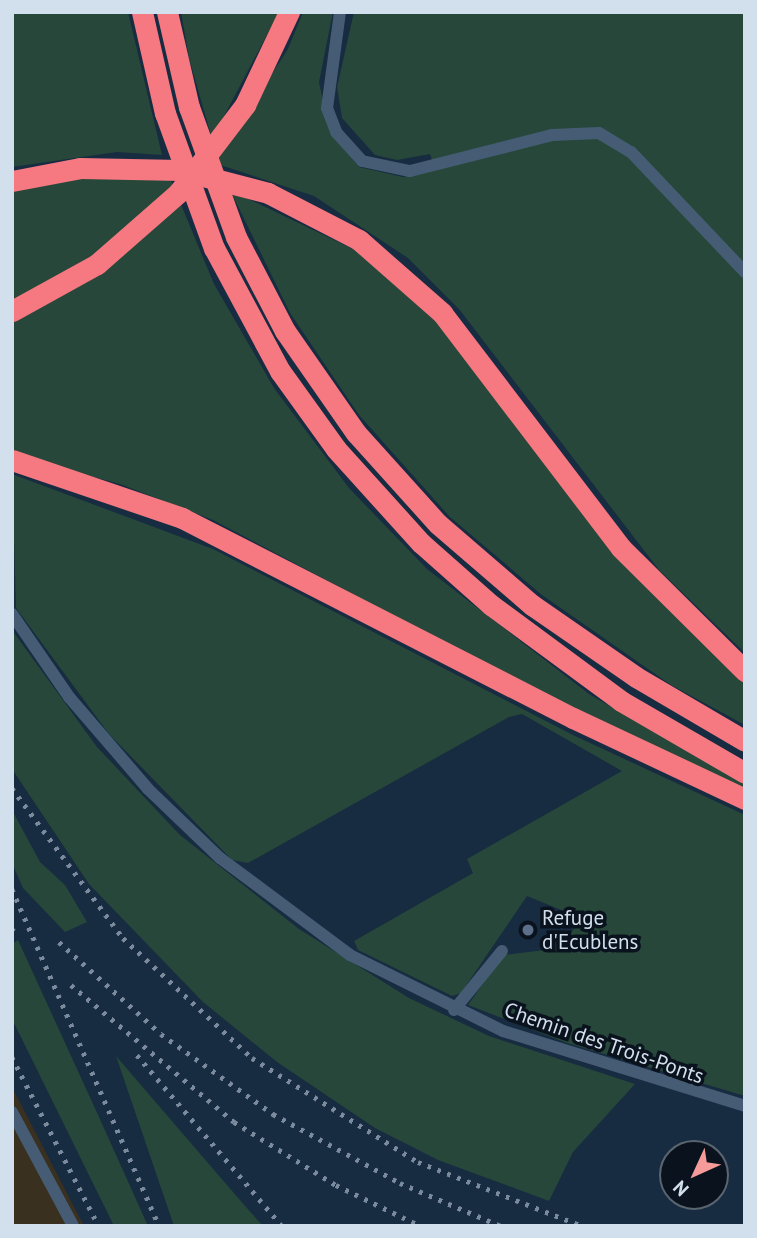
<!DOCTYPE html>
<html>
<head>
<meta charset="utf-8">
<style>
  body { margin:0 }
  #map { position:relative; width:757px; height:1238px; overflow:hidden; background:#172b41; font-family:"PT Sans",sans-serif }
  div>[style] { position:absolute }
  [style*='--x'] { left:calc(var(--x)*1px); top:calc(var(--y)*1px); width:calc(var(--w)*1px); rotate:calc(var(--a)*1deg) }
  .industrial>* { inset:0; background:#393020 }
  .green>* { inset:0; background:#264739 }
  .minor>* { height:12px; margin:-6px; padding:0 6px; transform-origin:6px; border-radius:6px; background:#465c74 }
  .motorway>* { height:21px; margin:-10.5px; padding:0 10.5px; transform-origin:10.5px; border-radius:10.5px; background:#f67881 }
  .rail>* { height:4.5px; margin-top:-2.25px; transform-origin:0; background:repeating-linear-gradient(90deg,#7b8b9d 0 3.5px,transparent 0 10.5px) }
  .dots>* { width:19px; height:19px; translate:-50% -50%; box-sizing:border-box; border:4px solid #0a131d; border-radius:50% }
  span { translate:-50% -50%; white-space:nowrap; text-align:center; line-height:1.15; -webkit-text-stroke:7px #0a131d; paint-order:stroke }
  .poi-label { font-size:21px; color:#d2dfed }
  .left { translate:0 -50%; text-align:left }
  .street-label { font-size:21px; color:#d2dfed }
  .frame { position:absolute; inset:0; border:14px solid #d2dfed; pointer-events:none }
  .north { position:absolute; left:659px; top:1140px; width:70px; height:70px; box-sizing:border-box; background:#0a131d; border:2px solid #5a6570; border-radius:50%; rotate:225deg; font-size:19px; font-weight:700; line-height:28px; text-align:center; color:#d2dfed }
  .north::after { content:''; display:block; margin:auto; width:24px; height:32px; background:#f59b9a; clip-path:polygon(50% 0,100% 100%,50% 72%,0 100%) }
</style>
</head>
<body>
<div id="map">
  <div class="industrial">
    <i style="clip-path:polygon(12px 1087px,84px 1226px,12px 1226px)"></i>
  </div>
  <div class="green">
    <i style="clip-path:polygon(12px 12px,128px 12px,162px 155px,117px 152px,12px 167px)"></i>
    <i style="clip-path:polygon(181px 12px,279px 12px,212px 139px,189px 58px)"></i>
    <i style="clip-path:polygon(303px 12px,333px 12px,319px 82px,330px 133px,359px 167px,403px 177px,435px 169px,430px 154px,397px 160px,375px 155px,342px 118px,337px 87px,354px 12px,745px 12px,745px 653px,659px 570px,459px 309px,408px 258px,314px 196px,214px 163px,288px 49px)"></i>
    <i style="clip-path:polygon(129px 176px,170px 178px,214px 284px,274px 388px,349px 488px,427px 569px,589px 694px,745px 784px,745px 790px,517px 681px,213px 520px,120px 484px,12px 455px,12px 191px,70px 179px)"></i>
    <i style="clip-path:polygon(230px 190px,357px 251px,445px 330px,624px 565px,745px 682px,745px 725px,671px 685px,542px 595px,450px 517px,359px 415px,290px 313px)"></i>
    <i style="clip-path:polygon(12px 474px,213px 549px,575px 736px,745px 815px,745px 1096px,567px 1043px,468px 1005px,503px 955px,561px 948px,581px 918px,527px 896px,461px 993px,452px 996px,358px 950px,354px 941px,473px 873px,467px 859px,622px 771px,522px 714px,509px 717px,248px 863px,232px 860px,109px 734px,16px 608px)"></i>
    <i style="clip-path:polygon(12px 630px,97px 747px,180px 835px,299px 929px,409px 998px,489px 1036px,635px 1084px,573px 1152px,549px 1201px,438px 1160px,375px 1128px,277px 1062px,203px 1002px,89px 884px,12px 769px)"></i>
    <i style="clip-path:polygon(12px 810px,40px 862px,65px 885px,87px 922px,65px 932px,23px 888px,12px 863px)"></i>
    <i style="clip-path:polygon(18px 940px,99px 1117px,148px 1226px,114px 1226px,12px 1019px,12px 944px)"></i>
    <i style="clip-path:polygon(116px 1056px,239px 1199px,263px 1226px,174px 1226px)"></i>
  </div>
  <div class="minor">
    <i style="--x:340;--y:12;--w:97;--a:97.7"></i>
    <i style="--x:327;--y:108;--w:26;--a:69"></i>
    <i style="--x:336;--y:132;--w:39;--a:48"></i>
    <i style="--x:362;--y:161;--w:49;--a:11.8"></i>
    <i style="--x:410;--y:171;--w:146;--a:-14.2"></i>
    <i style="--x:552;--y:135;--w:47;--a:-2.4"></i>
    <i style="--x:599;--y:133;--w:37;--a:31"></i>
    <i style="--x:631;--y:152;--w:166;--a:46.5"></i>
    <i style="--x:12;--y:614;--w:101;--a:55.5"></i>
    <i style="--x:69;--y:697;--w:121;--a:49.3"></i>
    <i style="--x:148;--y:789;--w:100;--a:43.8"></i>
    <i style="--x:220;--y:858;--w:162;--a:36.7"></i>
    <i style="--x:350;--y:955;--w:171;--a:26.4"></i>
    <i style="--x:503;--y:1031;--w:253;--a:17.2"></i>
    <i style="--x:454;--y:1010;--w:76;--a:-50.9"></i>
    <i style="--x:12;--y:1112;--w:129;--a:61.8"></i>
  </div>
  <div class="motorway">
    <i style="--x:142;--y:12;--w:104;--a:77.2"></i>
    <i style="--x:165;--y:113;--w:144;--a:70.1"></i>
    <i style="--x:214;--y:248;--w:140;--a:61.8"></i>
    <i style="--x:280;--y:371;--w:96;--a:54.3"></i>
    <i style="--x:336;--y:449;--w:127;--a:47.9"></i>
    <i style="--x:421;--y:543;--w:94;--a:41.5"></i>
    <i style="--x:491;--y:605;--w:162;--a:36.4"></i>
    <i style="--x:621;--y:701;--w:143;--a:30.1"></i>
    <i style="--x:167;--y:12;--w:98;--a:77"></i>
    <i style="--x:189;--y:107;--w:138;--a:70.1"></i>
    <i style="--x:236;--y:237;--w:106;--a:62.5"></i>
    <i style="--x:285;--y:331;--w:124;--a:55.2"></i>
    <i style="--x:356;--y:433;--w:122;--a:48"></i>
    <i style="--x:438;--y:524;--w:124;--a:40.8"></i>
    <i style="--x:532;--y:605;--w:126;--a:34.7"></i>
    <i style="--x:636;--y:677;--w:126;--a:30.4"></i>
    <i style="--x:12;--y:181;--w:69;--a:-10.8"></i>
    <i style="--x:80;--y:168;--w:100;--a:1.1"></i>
    <i style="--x:180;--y:170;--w:91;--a:14.6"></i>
    <i style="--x:268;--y:193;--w:102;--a:27.3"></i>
    <i style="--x:359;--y:240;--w:111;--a:41.3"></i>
    <i style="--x:442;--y:313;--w:295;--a:52.7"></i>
    <i style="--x:621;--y:548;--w:175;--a:44.8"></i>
    <i style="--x:12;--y:311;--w:97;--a:-28.9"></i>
    <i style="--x:97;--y:264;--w:108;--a:-41.2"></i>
    <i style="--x:178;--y:193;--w:111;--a:-52.7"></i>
    <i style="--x:245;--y:105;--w:103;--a:-64.7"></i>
    <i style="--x:12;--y:460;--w:180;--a:18.8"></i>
    <i style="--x:182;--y:518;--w:439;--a:27.1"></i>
    <i style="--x:573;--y:718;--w:190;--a:25.2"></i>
  </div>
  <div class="rail">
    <i style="--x:12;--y:788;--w:187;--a:53.5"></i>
    <i style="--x:123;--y:938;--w:176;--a:42.9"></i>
    <i style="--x:252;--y:1058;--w:196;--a:32.1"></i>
    <i style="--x:418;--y:1162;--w:176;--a:21.3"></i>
    <i style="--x:12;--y:889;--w:368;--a:66.4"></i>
    <i style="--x:12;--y:929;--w:3;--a:45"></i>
    <i style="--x:59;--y:942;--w:137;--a:42"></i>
    <i style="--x:161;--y:1034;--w:138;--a:35.5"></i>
    <i style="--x:273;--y:1114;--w:145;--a:28.5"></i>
    <i style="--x:400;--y:1183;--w:110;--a:23.1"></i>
    <i style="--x:71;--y:985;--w:213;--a:40"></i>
    <i style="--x:234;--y:1122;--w:120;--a:31.7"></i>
    <i style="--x:336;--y:1185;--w:94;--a:25.8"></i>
    <i style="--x:137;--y:1055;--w:224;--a:49.7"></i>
    <i style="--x:12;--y:1057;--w:190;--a:62.8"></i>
  </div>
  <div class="dots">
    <i style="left:528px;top:930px;background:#5c6f8a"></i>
  </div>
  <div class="poi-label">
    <span class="left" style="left:542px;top:930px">Refuge<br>d'Ecublens</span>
  </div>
  <div class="street-label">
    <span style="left:604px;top:1043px;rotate:19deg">Chemin des Trois-Ponts</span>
  </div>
  <div class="frame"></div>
  <div class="north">N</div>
</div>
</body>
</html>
